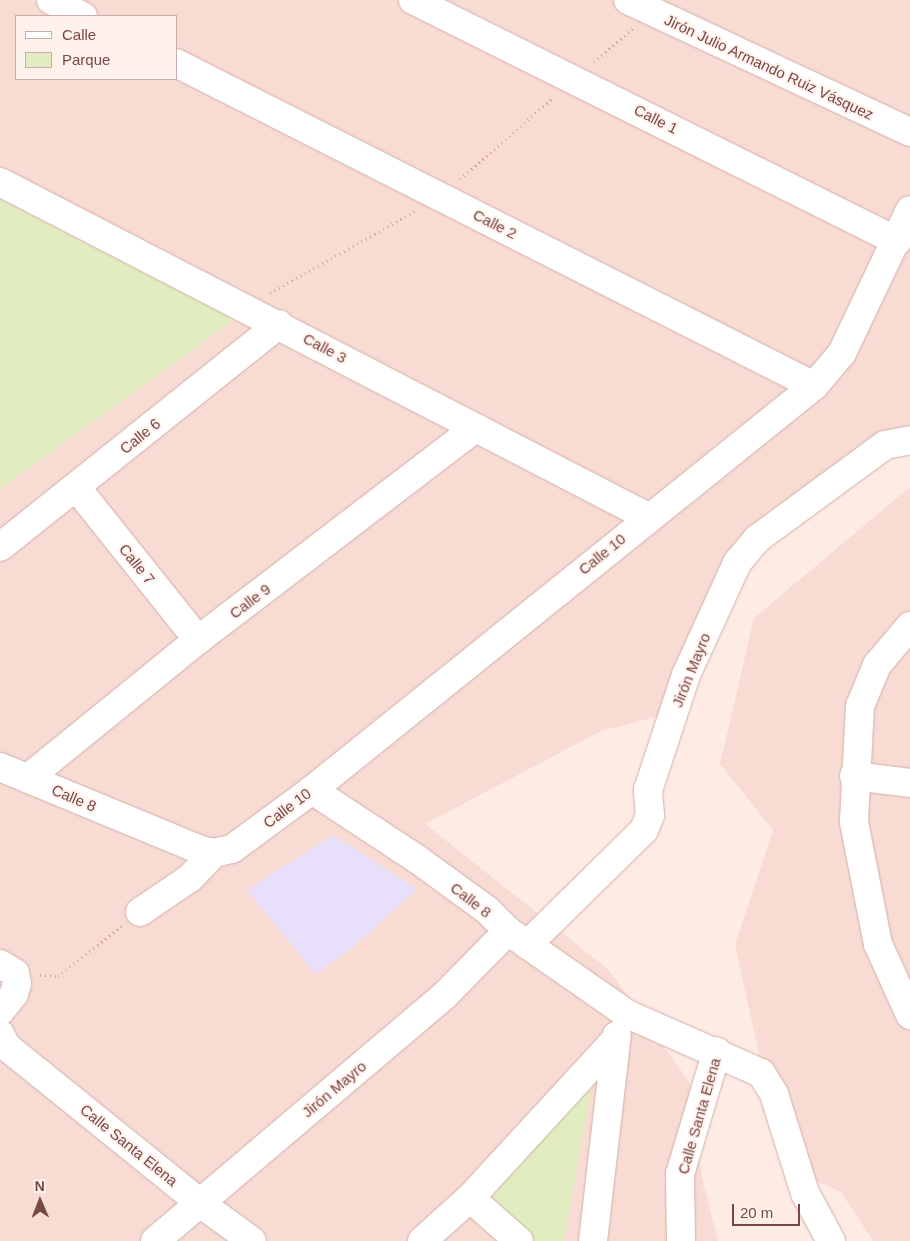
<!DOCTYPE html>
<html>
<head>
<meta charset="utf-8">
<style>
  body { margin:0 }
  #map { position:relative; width:910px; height:1241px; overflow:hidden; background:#feebe3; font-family:Helvetica,sans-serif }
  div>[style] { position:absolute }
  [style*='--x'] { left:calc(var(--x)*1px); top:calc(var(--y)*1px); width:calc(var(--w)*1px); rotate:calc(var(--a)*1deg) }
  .residential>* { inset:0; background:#f8dcd4 }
  .education>* { inset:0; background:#e8e0fa }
  .green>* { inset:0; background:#e1edc0 }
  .path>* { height:3px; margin-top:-1.5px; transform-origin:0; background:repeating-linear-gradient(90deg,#db9f9b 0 1px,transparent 0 5px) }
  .roads { filter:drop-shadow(0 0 1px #d2b0ab) drop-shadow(0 0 1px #d2b0ab) }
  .minor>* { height:28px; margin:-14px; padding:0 14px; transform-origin:14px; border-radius:14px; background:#fff }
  span { translate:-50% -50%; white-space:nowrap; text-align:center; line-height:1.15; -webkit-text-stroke:4px #fff1eb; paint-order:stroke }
  .street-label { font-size:15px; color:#784847 }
  .legend { position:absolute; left:15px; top:15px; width:162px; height:65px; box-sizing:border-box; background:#fff1eb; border:1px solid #c9ada9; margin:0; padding:6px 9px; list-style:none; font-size:15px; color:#784847 }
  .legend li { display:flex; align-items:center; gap:10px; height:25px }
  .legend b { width:25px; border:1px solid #c9ada9 }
  .north { position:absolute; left:15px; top:1176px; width:50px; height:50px; -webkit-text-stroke:4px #fff1eb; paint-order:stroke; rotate:359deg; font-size:14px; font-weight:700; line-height:20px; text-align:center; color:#784847 }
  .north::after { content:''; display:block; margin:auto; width:18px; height:22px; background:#784847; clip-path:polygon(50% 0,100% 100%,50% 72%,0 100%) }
  .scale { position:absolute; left:732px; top:1204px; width:68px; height:22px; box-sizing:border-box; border:2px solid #784847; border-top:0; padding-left:6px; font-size:15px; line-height:18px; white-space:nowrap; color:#784847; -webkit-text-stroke:4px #fff1eb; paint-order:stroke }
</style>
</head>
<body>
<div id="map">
  <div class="residential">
    <i style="clip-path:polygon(evenodd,0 0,910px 0,910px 425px,755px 535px,679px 711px,601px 731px,425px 824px,609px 970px,690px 1083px,702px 1177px,718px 1241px,0 1241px,0 0,16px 16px,176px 16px,176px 79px,16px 79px,16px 16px)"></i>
    <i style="clip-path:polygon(910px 487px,910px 1241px,873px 1241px,841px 1192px,783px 1166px,735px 944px,773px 830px,720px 764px,754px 618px)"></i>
  </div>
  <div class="education">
    <i style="clip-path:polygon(333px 835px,417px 889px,350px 950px,315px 974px,247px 890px)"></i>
  </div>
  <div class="green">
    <i style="clip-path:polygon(0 199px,235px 319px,0 489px)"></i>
    <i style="clip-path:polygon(593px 1078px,564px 1241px,530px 1241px,484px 1194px)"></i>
  </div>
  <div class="path">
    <i style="--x:594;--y:62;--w:52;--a:-41.1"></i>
    <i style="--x:460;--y:179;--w:125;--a:-41.1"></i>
    <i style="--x:270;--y:293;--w:167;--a:-29.5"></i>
    <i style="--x:40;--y:975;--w:18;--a:3"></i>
    <i style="--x:58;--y:976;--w:81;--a:-38"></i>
  </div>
  <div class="roads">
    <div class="minor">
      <i style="--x:51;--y:0;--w:36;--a:27"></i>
      <i style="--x:413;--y:0;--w:541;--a:26.47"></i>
      <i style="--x:628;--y:0;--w:311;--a:25.1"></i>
      <i style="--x:176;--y:63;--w:715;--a:26.85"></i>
      <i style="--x:0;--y:182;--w:729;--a:27.34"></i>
      <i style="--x:76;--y:487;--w:196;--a:51.4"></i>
      <i style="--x:0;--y:547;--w:357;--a:-38.6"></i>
      <i style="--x:910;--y:626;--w:51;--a:130.2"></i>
      <i style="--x:877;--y:665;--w:44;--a:112.5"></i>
      <i style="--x:860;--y:706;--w:116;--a:93"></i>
      <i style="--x:854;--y:822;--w:124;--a:78.9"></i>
      <i style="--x:878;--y:944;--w:78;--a:65.7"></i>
      <i style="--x:0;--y:767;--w:217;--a:22.5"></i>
      <i style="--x:200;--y:850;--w:14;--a:12"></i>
      <i style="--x:214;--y:853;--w:18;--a:-13"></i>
      <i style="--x:232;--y:849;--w:99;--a:-36.4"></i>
      <i style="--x:312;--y:790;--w:644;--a:-38.83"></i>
      <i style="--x:814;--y:386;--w:43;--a:-49.7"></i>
      <i style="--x:842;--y:353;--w:158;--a:-64.6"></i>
      <i style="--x:854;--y:776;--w:56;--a:7.1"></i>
      <i style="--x:28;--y:778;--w:219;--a:-39.1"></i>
      <i style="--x:198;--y:640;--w:349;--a:-37.4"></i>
      <i style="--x:312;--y:790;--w:126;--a:33.3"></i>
      <i style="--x:417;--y:859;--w:87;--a:36.1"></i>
      <i style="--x:487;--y:910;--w:30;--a:45"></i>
      <i style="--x:508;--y:931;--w:145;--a:34.9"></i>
      <i style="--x:627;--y:1014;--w:146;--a:23.8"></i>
      <i style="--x:761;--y:1073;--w:25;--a:58"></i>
      <i style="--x:774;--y:1094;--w:104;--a:72.6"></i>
      <i style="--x:805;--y:1193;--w:55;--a:61.6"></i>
      <i style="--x:140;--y:912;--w:60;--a:-34.2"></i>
      <i style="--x:190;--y:878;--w:35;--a:-46"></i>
      <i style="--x:527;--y:945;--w:164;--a:-44.5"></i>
      <i style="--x:644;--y:830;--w:16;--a:-68"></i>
      <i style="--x:650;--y:815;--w:25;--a:-95"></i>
      <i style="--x:648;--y:790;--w:121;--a:-71.7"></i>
      <i style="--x:686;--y:675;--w:123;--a:-65.5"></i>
      <i style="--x:737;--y:563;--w:31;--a:-50"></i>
      <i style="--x:757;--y:539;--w:159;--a:-36.3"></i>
      <i style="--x:885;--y:445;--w:25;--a:-11"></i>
      <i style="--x:0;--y:964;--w:17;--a:31"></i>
      <i style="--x:15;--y:973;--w:11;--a:80"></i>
      <i style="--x:17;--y:984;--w:10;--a:107"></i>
      <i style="--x:14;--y:994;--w:22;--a:129"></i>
      <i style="--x:0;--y:1034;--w:15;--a:62"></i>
      <i style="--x:7;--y:1047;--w:248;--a:38.9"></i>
      <i style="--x:200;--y:1203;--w:64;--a:36.2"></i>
      <i style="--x:470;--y:1198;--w:65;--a:41.3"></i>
      <i style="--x:155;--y:1241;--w:380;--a:-40.3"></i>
      <i style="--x:445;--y:995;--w:90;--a:-45.5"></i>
      <i style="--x:422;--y:1241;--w:64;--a:-41.9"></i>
      <i style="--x:470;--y:1198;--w:216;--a:-47.4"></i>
      <i style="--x:593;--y:1241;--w:207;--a:-83.4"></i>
      <i style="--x:681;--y:1241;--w:67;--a:-90.9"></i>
      <i style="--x:680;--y:1174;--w:128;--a:-73.3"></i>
    </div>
  </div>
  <div class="street-label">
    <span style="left:769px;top:67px;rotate:25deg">Jirón Julio Armando Ruiz Vásquez</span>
    <span style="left:656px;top:119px;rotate:27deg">Calle 1</span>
    <span style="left:495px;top:224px;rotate:27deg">Calle 2</span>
    <span style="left:325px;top:348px;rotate:28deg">Calle 3</span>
    <span style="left:140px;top:436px;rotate:-39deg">Calle 6</span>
    <span style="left:602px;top:554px;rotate:-39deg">Calle 10</span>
    <span style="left:137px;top:564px;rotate:51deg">Calle 7</span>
    <span style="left:250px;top:601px;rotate:-37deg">Calle 9</span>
    <span style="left:691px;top:670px;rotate:-68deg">Jirón Mayro</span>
    <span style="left:74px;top:798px;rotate:23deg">Calle 8</span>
    <span style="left:287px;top:808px;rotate:-37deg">Calle 10</span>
    <span style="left:471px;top:900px;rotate:38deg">Calle 8</span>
    <span style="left:334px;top:1089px;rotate:-40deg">Jirón Mayro</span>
    <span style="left:699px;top:1116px;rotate:-74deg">Calle Santa Elena</span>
    <span style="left:129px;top:1145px;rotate:39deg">Calle Santa Elena</span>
  </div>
  <ul class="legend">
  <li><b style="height:6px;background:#fff"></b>Calle</li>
  <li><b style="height:14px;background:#e1edc0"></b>Parque</li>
  </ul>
  <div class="north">N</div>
  <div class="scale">20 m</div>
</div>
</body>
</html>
